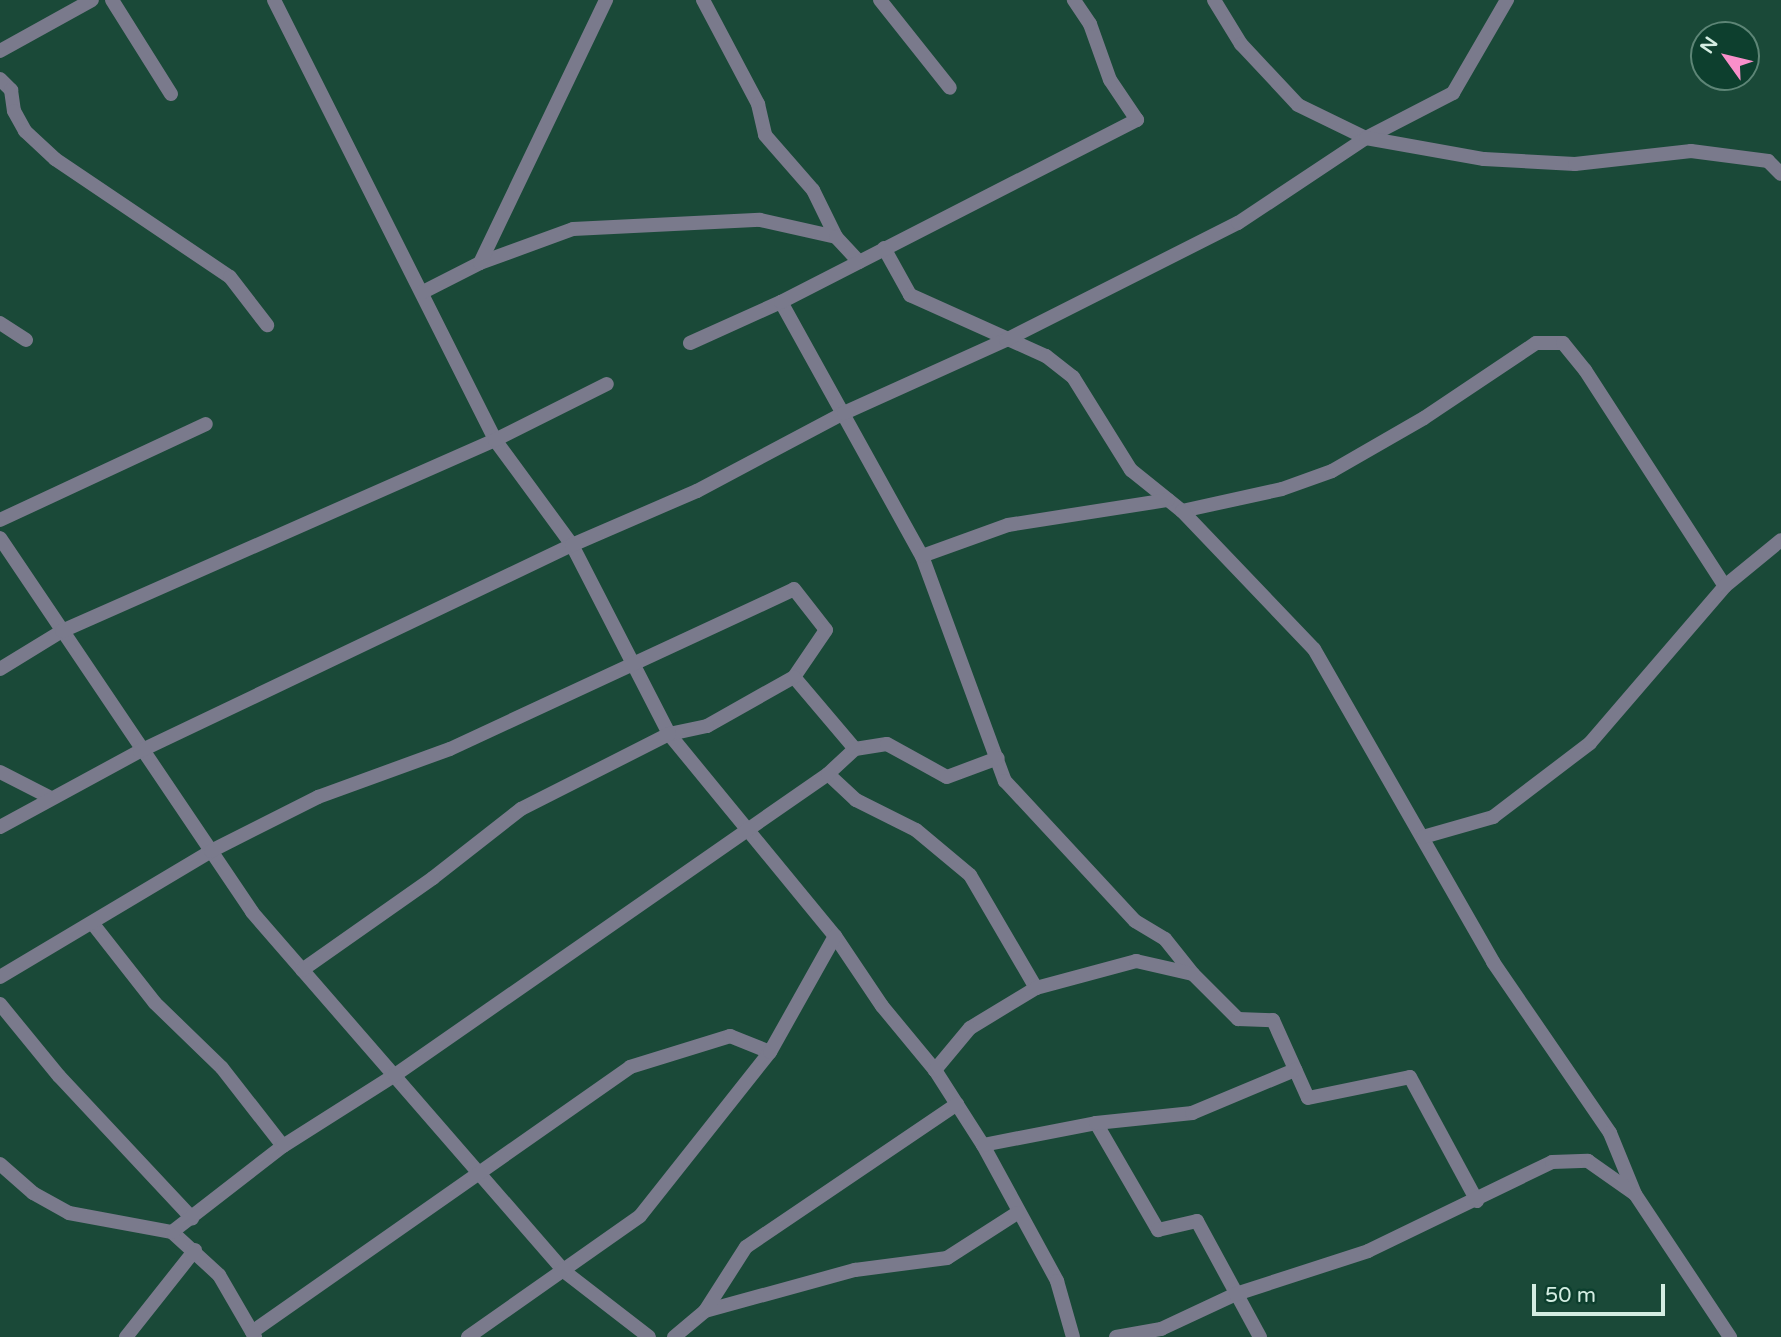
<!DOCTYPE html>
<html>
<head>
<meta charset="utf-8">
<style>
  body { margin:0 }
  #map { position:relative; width:1781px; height:1337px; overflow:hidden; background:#1a4938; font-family:"Varela Round",sans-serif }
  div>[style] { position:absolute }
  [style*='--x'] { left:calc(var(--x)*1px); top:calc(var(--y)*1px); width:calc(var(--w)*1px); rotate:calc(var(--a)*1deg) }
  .street>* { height:14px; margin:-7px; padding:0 7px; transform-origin:7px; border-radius:7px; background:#7a7a8c }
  span { translate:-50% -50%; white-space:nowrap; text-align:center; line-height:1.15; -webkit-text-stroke:7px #0d3f2e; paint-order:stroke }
  .north { position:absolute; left:1690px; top:21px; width:70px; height:70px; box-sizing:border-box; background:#0d3f2e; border:2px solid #5d8576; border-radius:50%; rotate:304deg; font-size:19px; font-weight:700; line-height:28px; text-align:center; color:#d4ede2 }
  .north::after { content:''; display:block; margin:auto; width:24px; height:32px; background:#f98fca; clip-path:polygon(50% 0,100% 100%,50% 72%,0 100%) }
  .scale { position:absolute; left:1532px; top:1284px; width:133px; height:32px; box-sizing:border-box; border:4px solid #d4ede2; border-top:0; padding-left:9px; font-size:21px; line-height:24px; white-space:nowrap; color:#d4ede2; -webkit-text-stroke:5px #0d3f2e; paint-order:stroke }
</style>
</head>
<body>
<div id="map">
  <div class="street">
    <i style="--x:112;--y:0;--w:111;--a:57.9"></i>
    <i style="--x:274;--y:0;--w:492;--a:63.3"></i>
    <i style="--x:495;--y:440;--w:130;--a:53.7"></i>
    <i style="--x:572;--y:545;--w:212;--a:62.8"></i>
    <i style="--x:669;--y:734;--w:261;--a:50.6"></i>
    <i style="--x:835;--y:936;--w:84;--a:56.1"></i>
    <i style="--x:882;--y:1006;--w:83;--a:50.4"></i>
    <i style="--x:935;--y:1070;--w:89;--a:57.4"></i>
    <i style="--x:983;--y:1145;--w:155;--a:61.4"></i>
    <i style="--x:1057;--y:1281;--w:58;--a:74.1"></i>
    <i style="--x:703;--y:0;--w:118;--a:62.1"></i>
    <i style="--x:758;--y:104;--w:32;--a:77"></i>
    <i style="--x:765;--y:135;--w:73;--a:48.9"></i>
    <i style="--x:813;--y:190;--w:52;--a:63.9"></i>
    <i style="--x:880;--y:0;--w:112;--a:51.5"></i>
    <i style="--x:1214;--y:0;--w:52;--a:58.5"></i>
    <i style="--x:1241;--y:44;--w:83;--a:46.9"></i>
    <i style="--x:1298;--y:105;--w:76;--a:25.9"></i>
    <i style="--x:1366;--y:138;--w:98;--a:-27.3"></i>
    <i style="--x:1453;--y:93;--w:108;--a:-59.9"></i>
    <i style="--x:0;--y:51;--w:105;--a:-29"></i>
    <i style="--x:0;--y:79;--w:16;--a:45"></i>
    <i style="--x:11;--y:90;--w:21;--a:82"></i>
    <i style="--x:14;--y:111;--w:23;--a:61"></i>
    <i style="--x:25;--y:131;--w:41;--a:43"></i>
    <i style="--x:55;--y:159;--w:211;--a:34"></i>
    <i style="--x:230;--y:277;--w:61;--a:52.4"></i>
    <i style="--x:884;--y:248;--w:54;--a:61"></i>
    <i style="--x:910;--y:295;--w:149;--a:24.2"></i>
    <i style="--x:1046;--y:356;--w:34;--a:38"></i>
    <i style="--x:1073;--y:377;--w:110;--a:58.1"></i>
    <i style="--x:1131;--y:470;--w:65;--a:38.8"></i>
    <i style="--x:1182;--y:511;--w:102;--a:-12.4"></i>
    <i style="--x:1282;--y:489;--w:53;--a:-19.8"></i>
    <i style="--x:1332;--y:471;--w:106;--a:-29.9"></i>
    <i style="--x:1424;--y:418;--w:135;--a:-33.8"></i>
    <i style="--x:1536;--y:343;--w:27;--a:0"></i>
    <i style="--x:1563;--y:343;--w:35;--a:51"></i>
    <i style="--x:1585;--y:370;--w:257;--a:57.1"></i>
    <i style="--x:480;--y:263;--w:99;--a:-20.1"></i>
    <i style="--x:573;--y:229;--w:187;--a:-2.8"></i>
    <i style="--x:760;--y:220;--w:78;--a:12.6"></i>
    <i style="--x:836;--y:237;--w:34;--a:47"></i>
    <i style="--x:423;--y:292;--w:64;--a:-27"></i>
    <i style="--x:480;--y:263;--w:292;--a:-64.4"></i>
    <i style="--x:781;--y:302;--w:291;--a:61"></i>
    <i style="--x:922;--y:556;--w:240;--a:69.8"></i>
    <i style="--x:1005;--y:781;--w:191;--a:47.1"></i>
    <i style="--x:1135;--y:921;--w:35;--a:31"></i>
    <i style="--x:1165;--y:939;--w:45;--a:51.3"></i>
    <i style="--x:0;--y:323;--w:31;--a:33"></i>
    <i style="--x:690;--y:343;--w:100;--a:-24.3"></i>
    <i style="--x:781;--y:302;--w:400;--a:-27.1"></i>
    <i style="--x:1137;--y:120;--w:48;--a:-124"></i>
    <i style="--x:1110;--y:80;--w:59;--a:-109.7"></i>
    <i style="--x:1090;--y:24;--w:29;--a:-124"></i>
    <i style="--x:1182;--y:511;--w:191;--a:46.3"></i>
    <i style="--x:1314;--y:649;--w:361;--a:60.2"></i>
    <i style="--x:1493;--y:962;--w:207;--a:55.6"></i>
    <i style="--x:1610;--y:1133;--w:66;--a:67.7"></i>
    <i style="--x:0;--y:520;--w:227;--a:-25"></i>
    <i style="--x:0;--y:538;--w:451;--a:56"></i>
    <i style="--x:252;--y:912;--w:477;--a:49"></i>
    <i style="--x:565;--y:1272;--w:106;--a:37.7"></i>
    <i style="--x:922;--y:556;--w:91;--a:-19.8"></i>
    <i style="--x:1008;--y:525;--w:162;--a:-8.9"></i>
    <i style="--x:0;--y:669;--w:73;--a:-31.5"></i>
    <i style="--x:62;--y:631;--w:473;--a:-23.8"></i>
    <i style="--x:495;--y:440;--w:125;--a:-26.6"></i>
    <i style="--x:855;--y:749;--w:32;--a:-9"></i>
    <i style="--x:887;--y:744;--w:68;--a:28.8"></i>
    <i style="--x:947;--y:777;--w:54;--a:-20.4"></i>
    <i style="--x:0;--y:772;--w:57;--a:27"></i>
    <i style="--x:828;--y:774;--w:38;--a:43"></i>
    <i style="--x:856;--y:800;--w:67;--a:26.6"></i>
    <i style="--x:916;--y:830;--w:70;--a:39.8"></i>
    <i style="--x:970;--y:875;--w:131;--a:59.7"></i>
    <i style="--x:1036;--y:988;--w:77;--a:148.8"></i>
    <i style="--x:970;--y:1028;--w:55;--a:129.8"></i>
    <i style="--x:0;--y:827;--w:159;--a:-28.5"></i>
    <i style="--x:140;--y:751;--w:479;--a:-25.5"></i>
    <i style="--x:572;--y:545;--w:136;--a:-23.4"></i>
    <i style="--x:697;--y:491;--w:166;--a:-28"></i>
    <i style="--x:844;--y:413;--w:178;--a:-24.3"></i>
    <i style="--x:1006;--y:340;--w:260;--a:-26.8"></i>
    <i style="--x:1238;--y:223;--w:154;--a:-33.6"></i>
    <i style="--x:1366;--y:138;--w:120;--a:10.1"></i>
    <i style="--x:1484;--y:159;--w:91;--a:3.1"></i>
    <i style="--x:1575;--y:164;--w:117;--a:-6.4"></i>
    <i style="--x:1691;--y:151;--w:78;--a:7.4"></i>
    <i style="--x:1768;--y:161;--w:18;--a:45"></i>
    <i style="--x:1423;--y:837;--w:73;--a:-15.9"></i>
    <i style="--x:1493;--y:817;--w:122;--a:-37.3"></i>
    <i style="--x:1590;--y:743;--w:207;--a:-49.3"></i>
    <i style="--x:1725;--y:586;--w:72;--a:-39.4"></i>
    <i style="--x:93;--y:924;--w:100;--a:51.9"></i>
    <i style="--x:155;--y:1003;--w:93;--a:44.1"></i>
    <i style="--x:222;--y:1068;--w:99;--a:52"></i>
    <i style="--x:0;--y:977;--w:246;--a:-30.8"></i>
    <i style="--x:211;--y:851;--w:120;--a:-26.8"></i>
    <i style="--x:318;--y:797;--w:140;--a:-20"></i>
    <i style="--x:450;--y:749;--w:379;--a:-24.9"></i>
    <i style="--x:794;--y:589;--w:52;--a:52"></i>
    <i style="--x:826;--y:630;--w:57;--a:124.2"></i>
    <i style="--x:1036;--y:988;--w:104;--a:-15.1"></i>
    <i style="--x:1136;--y:961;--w:58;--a:12.8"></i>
    <i style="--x:1193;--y:974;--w:64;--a:45"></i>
    <i style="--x:1238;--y:1019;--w:35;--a:2"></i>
    <i style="--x:1273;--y:1020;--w:85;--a:65.8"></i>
    <i style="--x:1308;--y:1098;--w:104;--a:-11.6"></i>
    <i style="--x:1410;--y:1077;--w:141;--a:61.6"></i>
    <i style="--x:0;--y:1004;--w:93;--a:50.7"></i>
    <i style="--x:59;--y:1076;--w:195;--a:46.9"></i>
    <i style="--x:1096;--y:1123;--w:124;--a:59.9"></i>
    <i style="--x:1158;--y:1230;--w:40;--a:-13"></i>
    <i style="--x:1197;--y:1221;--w:132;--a:61.5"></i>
    <i style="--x:983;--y:1145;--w:115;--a:-11"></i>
    <i style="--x:1096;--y:1123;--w:97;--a:-5.9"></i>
    <i style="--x:1192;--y:1113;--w:112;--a:-22.7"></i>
    <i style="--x:0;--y:1164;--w:44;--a:41.3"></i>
    <i style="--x:33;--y:1193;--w:41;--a:29.1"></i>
    <i style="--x:69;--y:1213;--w:105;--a:10.5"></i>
    <i style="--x:172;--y:1232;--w:64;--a:42.5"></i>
    <i style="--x:219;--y:1275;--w:72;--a:59.9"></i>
    <i style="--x:172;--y:1232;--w:140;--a:-37.8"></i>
    <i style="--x:283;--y:1146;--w:133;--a:-32.4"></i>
    <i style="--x:395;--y:1075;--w:527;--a:-34.81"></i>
    <i style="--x:828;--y:774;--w:37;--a:-43"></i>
    <i style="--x:855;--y:749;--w:94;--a:-130.3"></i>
    <i style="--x:794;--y:677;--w:100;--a:150.6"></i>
    <i style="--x:707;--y:726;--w:39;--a:168"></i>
    <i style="--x:669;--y:734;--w:166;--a:153.1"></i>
    <i style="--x:521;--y:809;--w:112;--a:141.9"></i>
    <i style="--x:433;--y:878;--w:160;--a:144.9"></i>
    <i style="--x:705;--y:1311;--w:156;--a:-15.3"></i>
    <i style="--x:855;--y:1270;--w:93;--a:-7.4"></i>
    <i style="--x:947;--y:1258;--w:83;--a:-32.7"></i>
    <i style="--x:252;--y:1332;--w:462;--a:-35"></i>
    <i style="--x:630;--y:1067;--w:105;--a:-17.2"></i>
    <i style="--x:730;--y:1036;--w:43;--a:21.8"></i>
    <i style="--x:126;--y:1337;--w:111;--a:-51.6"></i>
    <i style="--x:468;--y:1337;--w:210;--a:-35.1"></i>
    <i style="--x:640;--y:1216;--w:209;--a:-51.6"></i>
    <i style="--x:770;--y:1052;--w:133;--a:-60.7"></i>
    <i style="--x:674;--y:1337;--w:40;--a:-40"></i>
    <i style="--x:705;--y:1311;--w:76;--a:-57.4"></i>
    <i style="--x:746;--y:1247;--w:255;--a:-34.1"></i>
    <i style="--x:1116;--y:1337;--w:46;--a:-10.1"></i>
    <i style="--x:1161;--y:1329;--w:83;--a:-25"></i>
    <i style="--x:1236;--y:1294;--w:139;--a:-18"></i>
    <i style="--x:1368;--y:1251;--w:204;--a:-25.8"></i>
    <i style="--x:1552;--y:1162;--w:36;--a:-2"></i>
    <i style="--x:1588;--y:1161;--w:57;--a:35.1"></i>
    <i style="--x:1635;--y:1194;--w:172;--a:56.4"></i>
  </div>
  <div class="north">N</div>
  <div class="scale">50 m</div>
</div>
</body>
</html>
